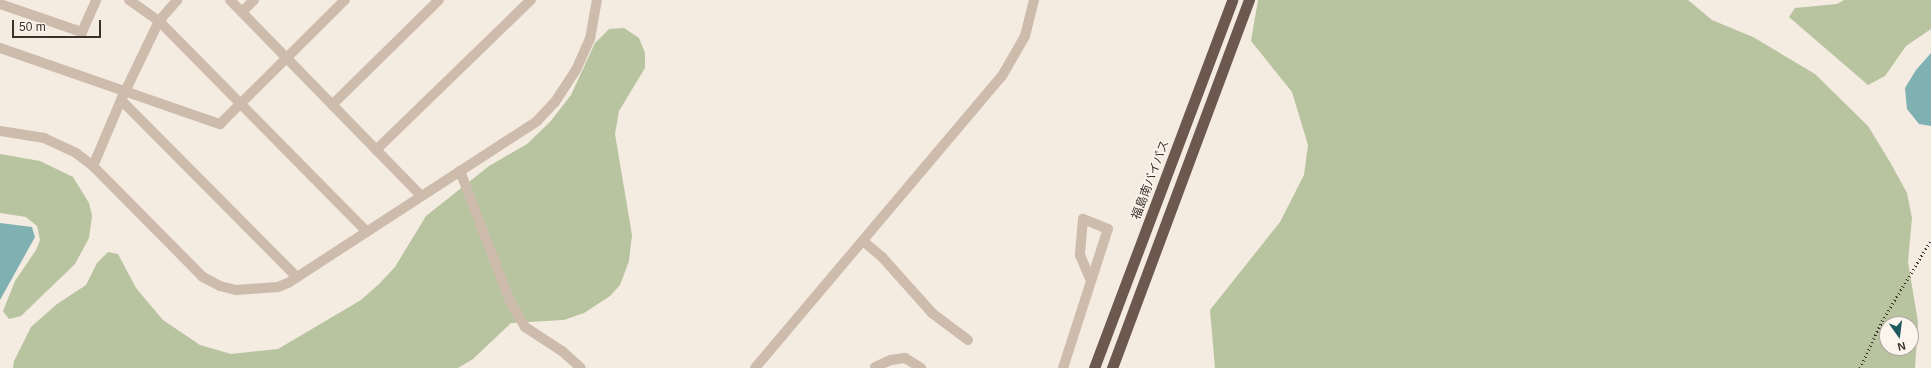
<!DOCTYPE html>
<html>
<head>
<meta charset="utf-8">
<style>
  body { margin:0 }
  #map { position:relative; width:1931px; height:368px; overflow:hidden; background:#f4ebe1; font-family:Helvetica,"Noto Sans JP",sans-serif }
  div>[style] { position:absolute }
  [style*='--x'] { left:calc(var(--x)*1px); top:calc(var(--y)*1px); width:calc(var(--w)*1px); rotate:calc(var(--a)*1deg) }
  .green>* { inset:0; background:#b8c4a0 }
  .water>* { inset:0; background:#7fb0b2 }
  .minor>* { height:10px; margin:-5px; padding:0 5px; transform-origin:5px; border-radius:5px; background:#cdbbac }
  .tertiary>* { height:10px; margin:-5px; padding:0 5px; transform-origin:5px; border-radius:5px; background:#cdbbac }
  .trunk>* { height:11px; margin:-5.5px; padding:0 5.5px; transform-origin:5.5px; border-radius:5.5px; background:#6c584f }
  .rail>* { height:3px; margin-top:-1.5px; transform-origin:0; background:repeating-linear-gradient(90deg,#3b302b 0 1px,transparent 0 4px) }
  span { translate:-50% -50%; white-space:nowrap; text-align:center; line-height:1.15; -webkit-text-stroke:3px #fbf5ee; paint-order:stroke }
  .street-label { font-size:12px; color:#3b302b }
  .north { position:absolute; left:1879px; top:316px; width:40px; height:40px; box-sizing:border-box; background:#fbf5ee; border:1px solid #aea6a0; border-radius:50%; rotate:166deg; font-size:11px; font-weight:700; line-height:16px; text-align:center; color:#3b302b }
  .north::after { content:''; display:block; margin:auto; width:14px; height:18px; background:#1f5a5e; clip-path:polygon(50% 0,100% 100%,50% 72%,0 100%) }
  .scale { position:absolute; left:12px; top:20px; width:89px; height:18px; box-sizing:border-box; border:2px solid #3b302b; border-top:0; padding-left:5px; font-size:12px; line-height:14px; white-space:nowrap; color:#3b302b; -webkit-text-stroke:3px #fbf5ee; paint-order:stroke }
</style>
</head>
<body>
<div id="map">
  <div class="green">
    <i style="clip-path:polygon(evenodd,1258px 0,1688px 0,1712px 20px,1753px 37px,1815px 74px,1868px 126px,1890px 162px,1907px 193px,1912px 218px,1908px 262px,1918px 322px,1915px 368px,1215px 368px,1210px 310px,1280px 222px,1304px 175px,1308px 145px,1292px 92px,1251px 41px,1258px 0,1887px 324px,1911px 324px,1911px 348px,1887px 348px,1887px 324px)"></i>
    <i style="clip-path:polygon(1844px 0,1931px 0,1931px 29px,1906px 46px,1885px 76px,1868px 85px,1789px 17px,1795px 8px,1837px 4px)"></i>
    <i style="clip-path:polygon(624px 28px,639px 38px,645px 53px,645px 68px,619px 111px,615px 134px,632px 235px,629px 261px,620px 285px,610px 296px,584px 313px,564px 320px,511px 323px,473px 359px,458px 368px,13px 368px,14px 361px,31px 327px,57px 304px,86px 285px,97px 263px,108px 252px,118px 254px,136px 288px,163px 320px,200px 345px,231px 354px,278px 349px,361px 300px,379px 284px,395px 267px,426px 216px,489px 166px,527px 144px,550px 122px,571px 95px,595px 43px,609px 29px)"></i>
    <i style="clip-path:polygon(0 154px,40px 161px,73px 177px,89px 203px,92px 216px,89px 238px,75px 264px,21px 316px,9px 319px,3px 311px,15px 281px,36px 250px,40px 240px,37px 226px,26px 217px,0 213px)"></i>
  </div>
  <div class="water">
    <i style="clip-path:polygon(1931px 53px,1931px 126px,1919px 124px,1907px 109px,1905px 88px,1916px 70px)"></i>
    <i style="clip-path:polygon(0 223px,32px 227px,35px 237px,0 300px)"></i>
  </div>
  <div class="minor">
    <i style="--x:230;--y:0;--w:274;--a:45.7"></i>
    <i style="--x:0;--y:4;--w:87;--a:18.9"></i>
    <i style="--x:82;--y:32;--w:35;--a:-66"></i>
    <i style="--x:242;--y:12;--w:17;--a:-45"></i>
    <i style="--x:159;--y:21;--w:296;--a:45.4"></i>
    <i style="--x:0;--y:48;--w:233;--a:19.1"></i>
    <i style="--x:220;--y:124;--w:176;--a:-44.8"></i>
    <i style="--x:121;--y:100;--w:250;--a:45.2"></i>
    <i style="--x:332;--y:105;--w:150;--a:-44.5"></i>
    <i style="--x:0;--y:131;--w:45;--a:9"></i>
    <i style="--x:44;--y:138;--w:35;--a:25"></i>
    <i style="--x:76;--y:153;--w:21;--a:37"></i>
    <i style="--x:93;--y:166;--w:156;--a:45.3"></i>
    <i style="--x:203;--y:277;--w:19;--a:28"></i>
    <i style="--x:220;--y:286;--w:16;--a:14"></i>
    <i style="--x:236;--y:290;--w:42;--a:-4.1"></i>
    <i style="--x:278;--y:287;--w:11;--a:-22"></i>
    <i style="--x:288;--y:283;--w:297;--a:-33"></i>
    <i style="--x:537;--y:121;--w:26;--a:-47"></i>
    <i style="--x:555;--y:102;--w:38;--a:-57"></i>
    <i style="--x:576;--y:70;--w:34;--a:-66"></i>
    <i style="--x:590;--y:39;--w:40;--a:-80"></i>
    <i style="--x:376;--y:150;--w:216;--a:-44.1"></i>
    <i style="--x:460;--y:171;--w:139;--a:69"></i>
    <i style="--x:510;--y:301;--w:30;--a:60"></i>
    <i style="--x:525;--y:327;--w:44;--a:33"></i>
    <i style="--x:562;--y:351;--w:25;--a:42"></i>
    <i style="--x:863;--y:241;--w:25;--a:40"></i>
    <i style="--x:882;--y:257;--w:75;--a:48.2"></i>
    <i style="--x:932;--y:313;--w:45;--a:36.9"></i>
    <i style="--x:875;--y:367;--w:17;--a:-24"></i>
    <i style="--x:891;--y:360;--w:14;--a:-8"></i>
    <i style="--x:905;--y:358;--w:19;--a:32"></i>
    <i style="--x:1063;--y:368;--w:146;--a:-72.1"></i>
    <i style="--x:1108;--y:229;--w:27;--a:-158"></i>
    <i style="--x:1083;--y:219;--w:36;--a:95"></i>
    <i style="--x:1080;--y:255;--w:25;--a:67"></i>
  </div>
  <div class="tertiary">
    <i style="--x:129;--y:0;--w:37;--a:35"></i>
    <i style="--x:93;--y:166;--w:72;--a:-67"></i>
    <i style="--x:121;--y:100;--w:88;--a:-64.3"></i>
    <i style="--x:159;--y:21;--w:28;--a:-49"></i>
    <i style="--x:755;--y:368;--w:382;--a:-49.8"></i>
    <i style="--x:1002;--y:76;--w:46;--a:-60.1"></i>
    <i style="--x:1025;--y:36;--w:37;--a:-76"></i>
  </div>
  <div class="trunk">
    <i style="--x:1094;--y:368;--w:393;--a:-69.4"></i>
    <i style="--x:1112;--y:368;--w:393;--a:-69.6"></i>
  </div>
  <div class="rail">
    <i style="--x:1860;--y:368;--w:52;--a:-64.9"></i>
    <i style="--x:1882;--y:321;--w:95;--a:-58.8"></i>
  </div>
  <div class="street-label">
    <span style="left:1151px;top:180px;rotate:-69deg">福島南バイパス</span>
  </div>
  <div class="north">N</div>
  <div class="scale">50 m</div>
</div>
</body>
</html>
